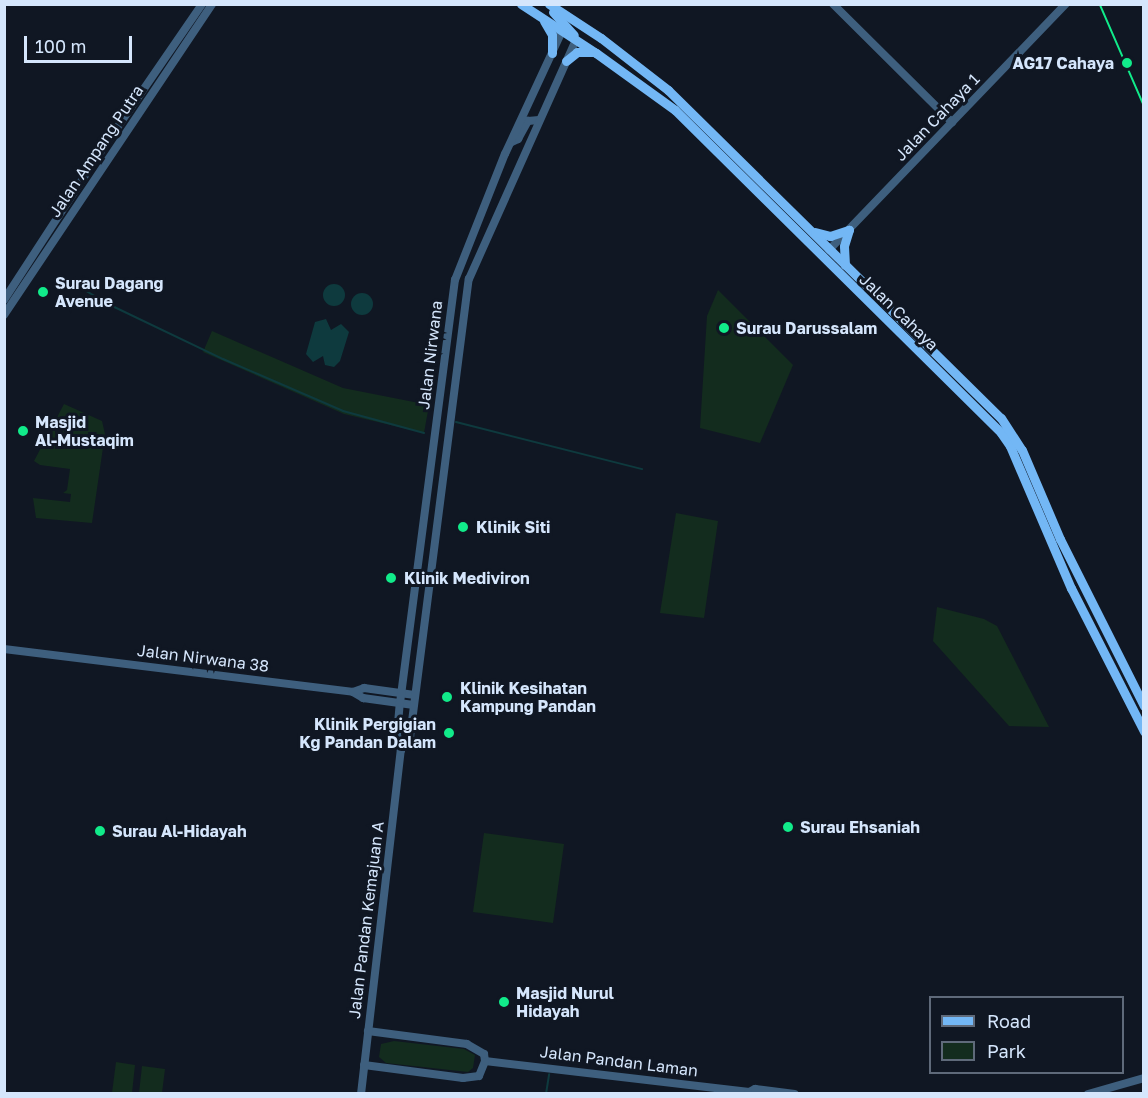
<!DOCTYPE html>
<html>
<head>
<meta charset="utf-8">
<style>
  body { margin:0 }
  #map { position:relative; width:1148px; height:1098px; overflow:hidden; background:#101723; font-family:"Golos Text",sans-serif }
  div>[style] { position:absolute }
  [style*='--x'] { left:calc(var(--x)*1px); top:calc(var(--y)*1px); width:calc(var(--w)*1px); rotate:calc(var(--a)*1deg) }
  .green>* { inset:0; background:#132c1e }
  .water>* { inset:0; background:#0e3a3e }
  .round { border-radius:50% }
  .stream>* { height:2px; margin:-1px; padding:0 1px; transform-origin:1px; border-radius:1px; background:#0e3a3e }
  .tertiary>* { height:8px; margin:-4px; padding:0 4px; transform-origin:4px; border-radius:4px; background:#3e5f7e }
  .secondary>* { height:9px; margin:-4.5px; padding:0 4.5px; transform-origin:4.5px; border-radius:4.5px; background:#73b7f5 }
  .tram>* { height:1.5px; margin:-0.75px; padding:0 0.75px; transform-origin:0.75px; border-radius:0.75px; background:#11eb8a }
  .dots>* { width:16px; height:16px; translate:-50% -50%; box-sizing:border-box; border:3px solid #101723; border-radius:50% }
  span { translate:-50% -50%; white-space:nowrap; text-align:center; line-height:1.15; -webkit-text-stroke:6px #101723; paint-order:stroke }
  .poi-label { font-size:16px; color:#d5e6fc; font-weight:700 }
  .right { translate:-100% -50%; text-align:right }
  .left { translate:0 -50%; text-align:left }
  .street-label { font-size:16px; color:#d5e6fc }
  .frame { position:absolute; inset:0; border:6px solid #d5e6fc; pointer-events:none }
  .legend { position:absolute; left:929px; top:996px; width:195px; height:78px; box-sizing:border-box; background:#101723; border:2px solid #5f6a7a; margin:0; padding:8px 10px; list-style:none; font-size:18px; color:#d5e6fc }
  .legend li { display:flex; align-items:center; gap:12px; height:30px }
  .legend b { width:30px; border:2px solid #5f6a7a }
  .scale { position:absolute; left:24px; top:36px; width:108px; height:27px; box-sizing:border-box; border:3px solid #d5e6fc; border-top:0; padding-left:8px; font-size:18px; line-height:21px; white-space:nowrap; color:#d5e6fc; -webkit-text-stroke:4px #101723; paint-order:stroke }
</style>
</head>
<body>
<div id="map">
  <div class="green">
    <i style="clip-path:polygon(718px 290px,793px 365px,760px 443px,700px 428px,707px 316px)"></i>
    <i style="clip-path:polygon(212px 331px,343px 388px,429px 405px,424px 433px,344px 414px,203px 352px)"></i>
    <i style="clip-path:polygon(64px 404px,102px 421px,105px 434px,92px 523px,36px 518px,33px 498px,70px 502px,71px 494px,63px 493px,67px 490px,70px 469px,40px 465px,34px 461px)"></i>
    <i style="clip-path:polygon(676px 513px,718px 521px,704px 618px,660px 613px)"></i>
    <i style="clip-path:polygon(937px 607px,984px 619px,997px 626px,1049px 727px,1009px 726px,933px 641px)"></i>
    <i style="clip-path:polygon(484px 833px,564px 844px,553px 923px,473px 912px)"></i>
    <i style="clip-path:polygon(394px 1041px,464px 1049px,475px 1055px,473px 1068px,468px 1072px,386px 1063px,379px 1057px,381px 1044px)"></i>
    <i style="clip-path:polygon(116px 1062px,135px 1065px,132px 1093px,112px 1093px)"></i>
    <i style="clip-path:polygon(142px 1066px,165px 1069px,162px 1093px,139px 1093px)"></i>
  </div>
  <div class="water">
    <i class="round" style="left:323px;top:284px;width:22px;height:22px"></i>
    <i class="round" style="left:351px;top:293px;width:22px;height:22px"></i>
    <i style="clip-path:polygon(326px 319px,331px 330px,341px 324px,349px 332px,340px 361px,334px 367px,325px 365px,323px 356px,313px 362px,306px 354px,315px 322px)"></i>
  </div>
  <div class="stream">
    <i style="--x:78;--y:286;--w:35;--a:31"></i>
    <i style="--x:108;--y:304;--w:127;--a:25.6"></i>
    <i style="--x:223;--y:359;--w:131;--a:23.4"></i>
    <i style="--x:343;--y:411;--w:84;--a:15.2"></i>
    <i style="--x:456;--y:422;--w:192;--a:14.2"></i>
    <i style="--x:546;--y:1094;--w:20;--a:-81"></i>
  </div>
  <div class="tertiary">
    <i style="--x:833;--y:4;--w:168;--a:44.8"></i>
    <i style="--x:512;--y:142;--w:7;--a:-27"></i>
    <i style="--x:518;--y:139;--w:21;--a:-61"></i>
    <i style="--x:528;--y:121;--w:11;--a:-5"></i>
    <i style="--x:829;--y:250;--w:342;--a:-46.1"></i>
    <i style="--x:4;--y:300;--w:171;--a:-57"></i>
    <i style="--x:97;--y:157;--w:186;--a:-55.5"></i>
    <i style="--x:4;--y:315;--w:374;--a:-56.2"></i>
    <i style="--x:4;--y:649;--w:352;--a:7"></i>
    <i style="--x:353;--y:692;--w:12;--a:31"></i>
    <i style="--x:363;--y:698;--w:51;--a:7.8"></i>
    <i style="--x:353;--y:692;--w:12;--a:-20"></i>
    <i style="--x:364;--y:688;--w:51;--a:7.8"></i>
    <i style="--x:401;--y:750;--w:16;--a:-55"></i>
    <i style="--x:410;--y:737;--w:462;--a:-82.7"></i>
    <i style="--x:469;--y:279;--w:262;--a:-65.9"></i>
    <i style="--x:485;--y:1061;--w:266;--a:6.7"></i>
    <i style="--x:749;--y:1092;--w:7;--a:-27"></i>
    <i style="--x:755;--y:1089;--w:40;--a:7.1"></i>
    <i style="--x:364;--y:1065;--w:100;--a:7.5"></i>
    <i style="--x:463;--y:1078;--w:16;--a:-7"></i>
    <i style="--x:479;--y:1076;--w:16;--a:-68"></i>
    <i style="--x:485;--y:1061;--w:7;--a:-98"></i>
    <i style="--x:484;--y:1054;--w:20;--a:-150"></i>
    <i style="--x:467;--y:1044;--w:100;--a:-172.5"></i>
    <i style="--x:361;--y:1094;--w:346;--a:-83.4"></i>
    <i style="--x:401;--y:750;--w:16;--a:-105"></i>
    <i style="--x:397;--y:735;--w:32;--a:-85"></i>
    <i style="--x:400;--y:703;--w:427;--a:-82.6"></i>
    <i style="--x:455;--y:280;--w:136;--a:-68.4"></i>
    <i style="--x:505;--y:154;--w:136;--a:-65.1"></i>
    <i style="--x:1088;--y:1094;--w:58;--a:-15.9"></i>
  </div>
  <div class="secondary">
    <i style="--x:521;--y:4;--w:90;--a:33.2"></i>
    <i style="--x:596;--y:53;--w:97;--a:35.8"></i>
    <i style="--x:675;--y:110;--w:459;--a:44.7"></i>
    <i style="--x:1001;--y:433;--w:16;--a:55"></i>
    <i style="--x:1010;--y:446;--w:155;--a:66.8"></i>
    <i style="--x:1071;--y:588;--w:161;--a:63"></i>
    <i style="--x:549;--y:4;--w:62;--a:33.2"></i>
    <i style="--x:601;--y:38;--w:85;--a:37.8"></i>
    <i style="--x:668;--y:90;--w:467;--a:44.6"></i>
    <i style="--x:1001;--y:418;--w:38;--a:57"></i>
    <i style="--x:1022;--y:450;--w:97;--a:66.9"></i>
    <i style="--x:1060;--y:539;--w:187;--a:63.3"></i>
    <i style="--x:553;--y:12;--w:31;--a:48"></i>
    <i style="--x:544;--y:21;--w:16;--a:60"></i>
    <i style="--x:552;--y:35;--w:18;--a:90"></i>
    <i style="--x:566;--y:61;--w:14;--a:-39"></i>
    <i style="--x:577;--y:52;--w:17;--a:0"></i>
    <i style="--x:815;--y:232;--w:16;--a:15"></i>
    <i style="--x:830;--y:236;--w:20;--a:-18"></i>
    <i style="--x:845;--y:265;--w:19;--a:-93"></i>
    <i style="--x:844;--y:246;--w:17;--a:-73"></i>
  </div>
  <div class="tram">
    <i style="--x:1100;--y:4;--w:110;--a:66.5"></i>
  </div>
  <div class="dots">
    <i style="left:1127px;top:63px;background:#11eb8a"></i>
    <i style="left:43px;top:292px;background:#11eb8a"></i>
    <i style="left:724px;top:328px;background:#11eb8a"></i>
    <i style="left:23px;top:431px;background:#11eb8a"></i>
    <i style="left:463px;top:527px;background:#11eb8a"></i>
    <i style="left:391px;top:578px;background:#11eb8a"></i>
    <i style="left:447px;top:697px;background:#11eb8a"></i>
    <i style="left:449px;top:733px;background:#11eb8a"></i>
    <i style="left:788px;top:827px;background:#11eb8a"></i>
    <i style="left:100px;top:831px;background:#11eb8a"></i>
    <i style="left:504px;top:1002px;background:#11eb8a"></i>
  </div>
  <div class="poi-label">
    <span class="right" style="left:1114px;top:63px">AG17 Cahaya</span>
    <span class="left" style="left:55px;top:292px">Surau Dagang<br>Avenue</span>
    <span class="left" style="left:736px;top:328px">Surau Darussalam</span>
    <span class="left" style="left:35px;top:431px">Masjid<br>Al-Mustaqim</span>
    <span class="left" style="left:476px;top:527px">Klinik Siti</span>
    <span class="left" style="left:404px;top:578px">Klinik Mediviron</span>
    <span class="left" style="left:460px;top:697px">Klinik Kesihatan<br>Kampung Pandan</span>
    <span class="right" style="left:436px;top:733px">Klinik Pergigian<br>Kg Pandan Dalam</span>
    <span class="left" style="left:800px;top:827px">Surau Ehsaniah</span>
    <span class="left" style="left:112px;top:831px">Surau Al-Hidayah</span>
    <span class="left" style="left:516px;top:1002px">Masjid Nurul<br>Hidayah</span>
  </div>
  <div class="street-label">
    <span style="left:937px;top:117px;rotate:-46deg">Jalan Cahaya 1</span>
    <span style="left:96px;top:151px;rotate:-56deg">Jalan Ampang Putra</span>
    <span style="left:899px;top:312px;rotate:44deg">Jalan Cahaya</span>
    <span style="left:430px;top:355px;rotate:-83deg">Jalan Nirwana</span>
    <span style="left:203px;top:658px;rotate:7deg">Jalan Nirwana 38</span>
    <span style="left:366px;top:920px;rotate:-83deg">Jalan Pandan Kemajuan A</span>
    <span style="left:619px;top:1061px;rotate:7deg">Jalan Pandan Laman</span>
  </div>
  <div class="frame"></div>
  <ul class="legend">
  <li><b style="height:8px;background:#73b7f5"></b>Road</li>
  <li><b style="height:16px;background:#132c1e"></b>Park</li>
  </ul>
  <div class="scale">100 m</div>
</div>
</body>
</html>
